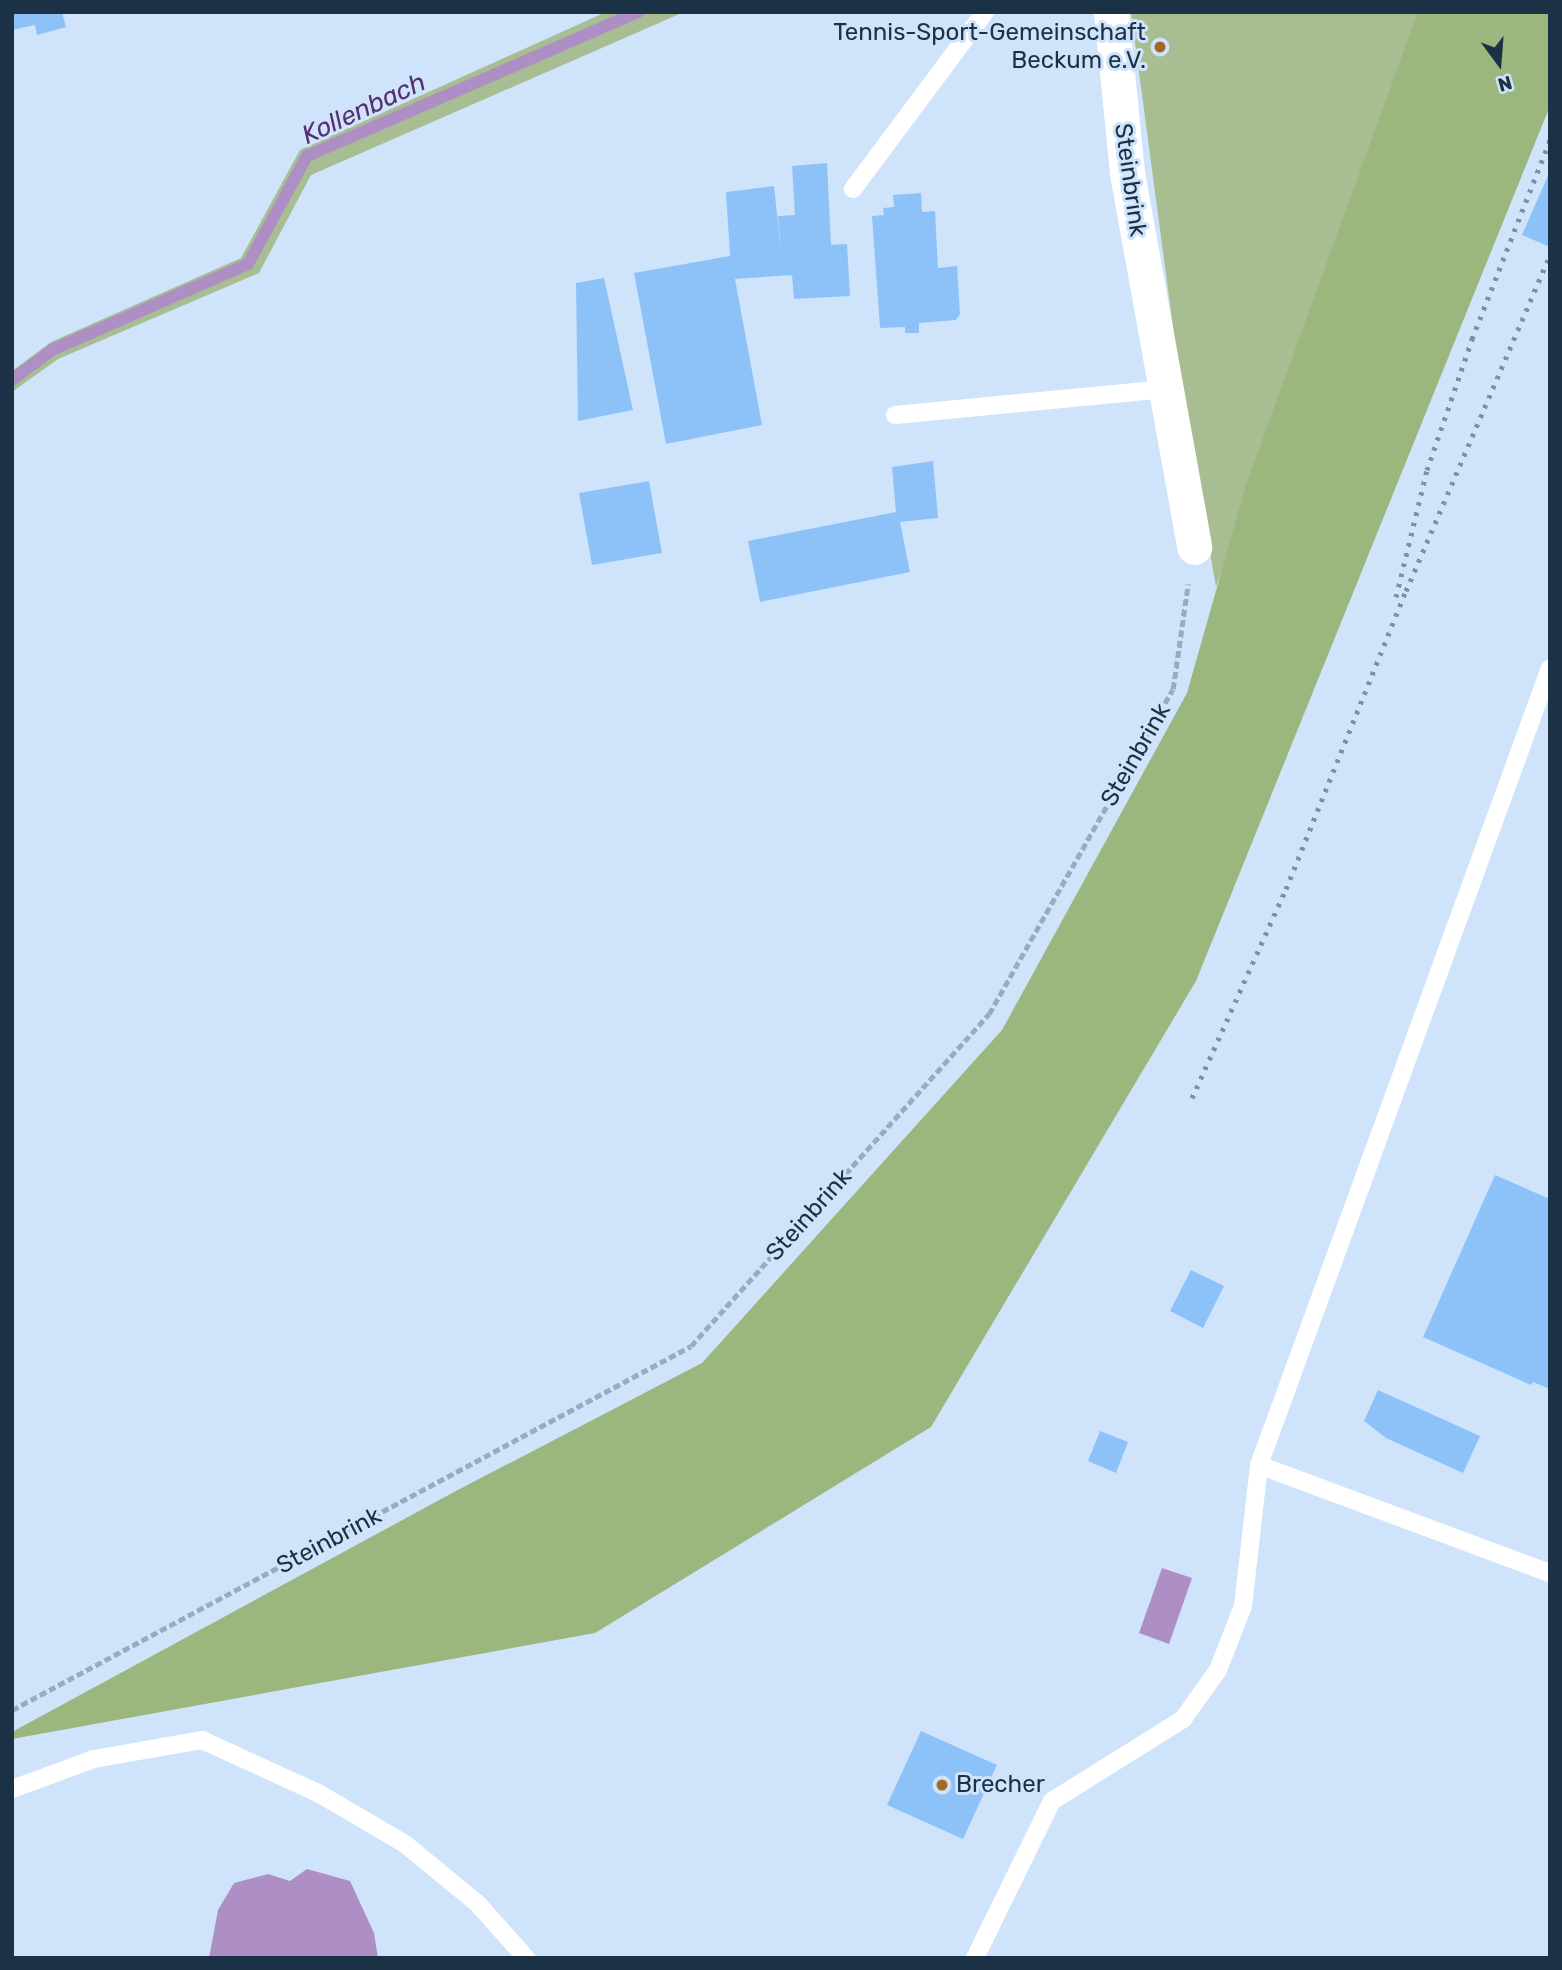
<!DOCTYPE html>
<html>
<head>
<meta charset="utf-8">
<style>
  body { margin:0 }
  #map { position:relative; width:1562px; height:1970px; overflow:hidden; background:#cfe4fb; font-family:Rubik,sans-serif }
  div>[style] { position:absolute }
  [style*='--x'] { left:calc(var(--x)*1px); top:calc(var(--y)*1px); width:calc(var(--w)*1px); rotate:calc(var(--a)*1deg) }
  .green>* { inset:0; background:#a8bd92 }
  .forest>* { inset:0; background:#9bb77e }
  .water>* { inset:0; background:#ad8fc5 }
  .stream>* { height:12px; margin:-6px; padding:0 6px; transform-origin:6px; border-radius:6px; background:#ad8fc5 }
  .building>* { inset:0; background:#8dc2f8 }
  .path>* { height:4.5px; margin-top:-2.25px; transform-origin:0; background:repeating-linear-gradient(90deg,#96acc2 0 7px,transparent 0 10.5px) }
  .service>* { height:18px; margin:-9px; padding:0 9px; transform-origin:9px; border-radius:9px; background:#fff }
  .minor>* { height:35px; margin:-17.5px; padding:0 17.5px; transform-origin:17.5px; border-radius:17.5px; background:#fff }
  .rail>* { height:5px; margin-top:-2.5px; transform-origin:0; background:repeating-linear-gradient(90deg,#7c91a8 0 3.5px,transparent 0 10.5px) }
  .dots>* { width:19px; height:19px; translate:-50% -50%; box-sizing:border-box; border:4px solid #cfe4fb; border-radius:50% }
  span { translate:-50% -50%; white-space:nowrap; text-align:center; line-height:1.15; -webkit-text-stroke:6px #cfe4fb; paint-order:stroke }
  .poi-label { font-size:24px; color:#1b3146 }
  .right { translate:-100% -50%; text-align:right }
  .left { translate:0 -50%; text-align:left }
  .street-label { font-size:24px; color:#1b3146 }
  .water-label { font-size:26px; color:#573072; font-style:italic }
  .frame { position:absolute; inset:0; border:14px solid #1b3146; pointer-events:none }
  .north { position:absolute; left:1464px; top:28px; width:70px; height:70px; -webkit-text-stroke:5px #cfe4fb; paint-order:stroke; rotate:164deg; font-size:19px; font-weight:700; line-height:28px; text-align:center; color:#1b3146 }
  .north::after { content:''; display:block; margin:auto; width:24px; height:32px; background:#1b3146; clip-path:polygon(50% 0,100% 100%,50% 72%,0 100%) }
</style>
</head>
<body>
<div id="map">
  <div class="green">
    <i style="clip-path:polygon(606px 12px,684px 12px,311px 175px,259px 273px,58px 359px,12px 392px,12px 371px,51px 342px,241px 258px,300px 150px)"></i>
    <i style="clip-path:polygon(1131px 12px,1420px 12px,1216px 587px,1179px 372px)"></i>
  </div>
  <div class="forest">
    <i style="clip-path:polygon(1418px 12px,1550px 12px,1550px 106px,1196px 981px,931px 1427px,595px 1633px,12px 1739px,12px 1732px,454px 1492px,702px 1363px,1002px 1030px,1187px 693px,1246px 485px)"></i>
  </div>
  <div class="water">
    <i style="clip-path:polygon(1162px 1568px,1192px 1578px,1169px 1644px,1139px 1633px)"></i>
    <i style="clip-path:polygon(307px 1869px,350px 1881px,374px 1933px,378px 1958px,209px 1958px,218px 1910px,234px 1883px,268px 1874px,290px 1881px)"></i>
  </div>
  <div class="stream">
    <i style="--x:12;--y:380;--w:50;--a:-36.9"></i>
    <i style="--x:52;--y:350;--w:214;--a:-23.7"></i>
    <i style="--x:248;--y:264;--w:123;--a:-61.4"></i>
    <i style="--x:307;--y:156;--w:361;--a:-23.5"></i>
  </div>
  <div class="building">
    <i style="clip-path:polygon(12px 12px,62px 12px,66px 27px,37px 35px,35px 25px,12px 30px)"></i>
    <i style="clip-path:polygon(827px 163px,831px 245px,847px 244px,850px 296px,794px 299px,792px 275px,735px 279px,762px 425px,666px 444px,634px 273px,730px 256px,726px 192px,774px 186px,781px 251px,778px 216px,795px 215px,792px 166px)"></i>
    <i style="clip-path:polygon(1550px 171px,1550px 247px,1522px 235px)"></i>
    <i style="clip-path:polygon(921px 193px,922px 212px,935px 211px,938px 268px,957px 266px,960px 314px,956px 320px,919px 323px,919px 333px,905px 333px,905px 327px,880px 328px,872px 216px,884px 215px,883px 208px,894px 207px,893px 195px)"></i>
    <i style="clip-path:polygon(604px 278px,633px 410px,578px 421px,576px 283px)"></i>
    <i style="clip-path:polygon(933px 461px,938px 518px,900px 522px,910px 572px,760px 602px,748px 541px,896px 512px,892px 467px)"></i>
    <i style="clip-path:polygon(649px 481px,662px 553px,592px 565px,579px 493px)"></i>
    <i style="clip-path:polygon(1495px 1175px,1550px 1199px,1550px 1389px,1533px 1382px,1531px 1385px,1423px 1337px)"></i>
    <i style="clip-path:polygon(1191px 1270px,1224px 1286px,1203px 1328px,1170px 1311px)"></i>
    <i style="clip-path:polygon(1378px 1390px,1480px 1436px,1463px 1473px,1386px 1438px,1364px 1421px)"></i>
    <i style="clip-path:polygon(1100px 1431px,1128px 1442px,1116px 1473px,1088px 1461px)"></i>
    <i style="clip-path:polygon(921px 1731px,997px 1765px,963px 1839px,887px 1805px)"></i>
  </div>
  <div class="path">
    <i style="--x:12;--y:1710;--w:770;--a:-28.19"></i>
    <i style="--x:691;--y:1346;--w:446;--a:-48.1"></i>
    <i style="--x:989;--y:1014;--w:373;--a:-60.5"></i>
    <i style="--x:1173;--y:689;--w:106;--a:-81.9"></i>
  </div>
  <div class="service">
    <i style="--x:853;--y:189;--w:221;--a:-53.3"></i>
    <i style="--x:895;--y:415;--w:269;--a:-5.5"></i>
    <i style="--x:1259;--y:1465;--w:310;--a:20.4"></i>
    <i style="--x:12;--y:1789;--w:87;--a:-20.1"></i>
    <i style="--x:94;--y:1759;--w:110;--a:-10"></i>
    <i style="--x:202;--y:1740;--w:128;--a:24.6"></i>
    <i style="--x:318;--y:1793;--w:101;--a:30.4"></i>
    <i style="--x:405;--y:1844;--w:94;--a:39.4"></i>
    <i style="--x:478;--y:1904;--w:72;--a:48.4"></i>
    <i style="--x:975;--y:1958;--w:175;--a:-63.9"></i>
    <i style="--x:1052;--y:1801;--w:155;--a:-32"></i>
    <i style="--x:1183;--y:1719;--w:60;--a:-54.5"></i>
    <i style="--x:1218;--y:1670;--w:69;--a:-68.7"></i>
    <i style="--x:1243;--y:1606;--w:142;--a:-83.5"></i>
    <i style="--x:1259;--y:1465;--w:848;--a:-69.94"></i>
  </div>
  <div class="minor">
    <i style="--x:1111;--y:12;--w:162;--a:84.3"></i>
    <i style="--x:1127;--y:173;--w:380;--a:79.8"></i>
  </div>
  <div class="rail">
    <i style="--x:1396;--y:597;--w:131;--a:-76.3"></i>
    <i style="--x:1427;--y:470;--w:139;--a:-71"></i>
    <i style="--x:1472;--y:339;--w:214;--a:-68.6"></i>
    <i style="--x:1192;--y:1098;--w:229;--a:-65.8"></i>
    <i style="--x:1286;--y:889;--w:321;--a:-68.1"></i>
    <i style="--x:1406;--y:591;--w:366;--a:-66.8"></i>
  </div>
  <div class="dots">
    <i style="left:1160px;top:47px;background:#a16b25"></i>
    <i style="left:942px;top:1785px;background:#a16b25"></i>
  </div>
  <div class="poi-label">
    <span class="right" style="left:1146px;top:47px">Tennis-Sport-Gemeinschaft<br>Beckum e.V.</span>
    <span class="left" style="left:956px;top:1785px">Brecher</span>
  </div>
  <div class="street-label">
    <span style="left:1130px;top:180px;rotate:82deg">Steinbrink</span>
    <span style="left:1136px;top:755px;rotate:-60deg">Steinbrink</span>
    <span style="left:809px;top:1215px;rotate:-48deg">Steinbrink</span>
    <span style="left:329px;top:1541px;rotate:-28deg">Steinbrink</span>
  </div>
  <div class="water-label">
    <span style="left:364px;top:109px;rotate:-25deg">Kollenbach</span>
  </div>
  <div class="frame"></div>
  <div class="north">N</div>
</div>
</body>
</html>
